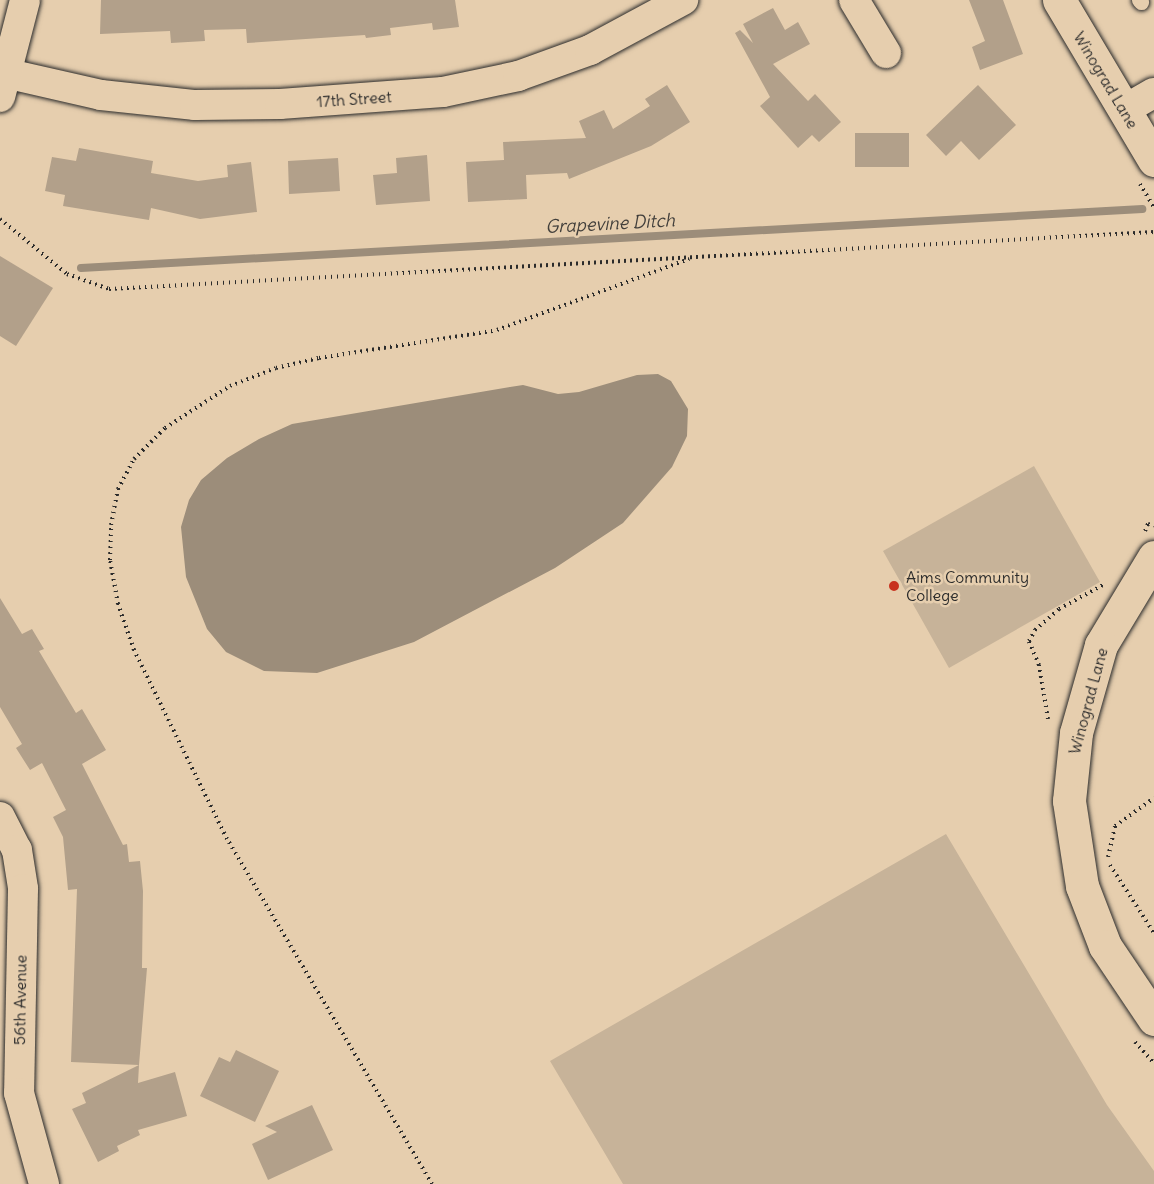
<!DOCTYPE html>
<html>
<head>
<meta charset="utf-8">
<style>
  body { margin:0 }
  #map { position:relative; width:1154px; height:1184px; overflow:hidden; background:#e6ceae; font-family:Delius,sans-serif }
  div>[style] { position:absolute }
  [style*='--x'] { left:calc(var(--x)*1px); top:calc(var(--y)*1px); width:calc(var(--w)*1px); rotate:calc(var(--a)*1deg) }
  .green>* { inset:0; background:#c7b399 }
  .water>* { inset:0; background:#9c8d7a }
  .stream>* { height:8px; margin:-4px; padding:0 4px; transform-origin:4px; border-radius:4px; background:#9c8d7a }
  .building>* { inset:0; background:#b2a08a }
  .path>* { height:4px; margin-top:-2px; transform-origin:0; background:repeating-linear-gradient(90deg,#2b2b2b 0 1.5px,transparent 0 6px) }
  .roads { filter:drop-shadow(0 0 2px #2b2b2b) drop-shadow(0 0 2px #2b2b2b) }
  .service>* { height:15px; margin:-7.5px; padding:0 7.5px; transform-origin:7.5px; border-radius:7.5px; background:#e6ceae }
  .minor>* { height:30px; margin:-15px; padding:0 15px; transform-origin:15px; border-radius:15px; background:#e6ceae }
  .tertiary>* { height:33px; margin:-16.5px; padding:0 16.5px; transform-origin:16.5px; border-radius:16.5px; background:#e6ceae }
  .dots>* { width:16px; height:16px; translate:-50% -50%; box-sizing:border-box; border:3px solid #e6ceae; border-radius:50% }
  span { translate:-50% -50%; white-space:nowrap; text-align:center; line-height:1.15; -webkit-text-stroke:5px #e6ceae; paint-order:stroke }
  .street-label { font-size:16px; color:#2b2b2b }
  .poi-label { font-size:16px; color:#2b2b2b }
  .left { translate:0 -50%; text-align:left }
  .water-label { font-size:18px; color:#423f3b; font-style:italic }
</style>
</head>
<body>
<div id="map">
  <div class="green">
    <i style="clip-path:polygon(1034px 466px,1100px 582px,949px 668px,883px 551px)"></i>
    <i style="clip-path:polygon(946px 834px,1107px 1105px,1154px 1171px,1154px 1184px,623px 1184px,550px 1061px)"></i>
  </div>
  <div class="water">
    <i style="clip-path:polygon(658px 374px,671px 381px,688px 409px,687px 436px,672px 467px,623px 523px,555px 568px,414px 642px,317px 673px,264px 671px,226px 652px,207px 629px,186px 577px,181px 527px,189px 500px,201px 480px,227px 458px,259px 439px,292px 424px,510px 387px,523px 385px,558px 394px,579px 392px,637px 375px)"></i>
  </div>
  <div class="stream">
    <i style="--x:81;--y:268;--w:1063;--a:-3.18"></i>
  </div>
  <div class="building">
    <i style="clip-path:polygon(101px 0,455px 0,459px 27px,433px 30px,432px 23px,390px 28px,391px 35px,366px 38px,365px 35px,247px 43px,246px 29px,204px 30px,205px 41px,171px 43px,170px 31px,100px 34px)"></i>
    <i style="clip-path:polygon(969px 0,1003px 0,1023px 54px,980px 70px,972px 47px,985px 41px)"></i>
    <i style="clip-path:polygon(773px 8px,785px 30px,798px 22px,810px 44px,773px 64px,808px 101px,815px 94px,841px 122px,819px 142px,812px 135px,798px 148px,760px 106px,770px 97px,735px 33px,740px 30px,753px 43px,743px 24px)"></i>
    <i style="clip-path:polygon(667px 85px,690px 122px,651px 146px,569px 179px,567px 173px,526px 175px,527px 199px,468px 202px,466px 162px,504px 160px,503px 142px,586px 138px,579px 121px,604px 110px,613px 129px,650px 106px,645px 99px)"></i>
    <i style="clip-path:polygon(978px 85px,1016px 125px,979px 160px,961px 141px,946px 156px,926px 135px)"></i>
    <i style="clip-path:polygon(855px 133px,909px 133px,909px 167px,855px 167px)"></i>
    <i style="clip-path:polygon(79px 148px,153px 161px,151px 173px,198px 181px,228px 177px,227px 165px,251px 162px,257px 212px,200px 219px,151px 208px,149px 220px,63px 206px,65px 195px,45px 191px,52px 157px,76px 161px)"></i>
    <i style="clip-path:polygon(427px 155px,430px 201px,376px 205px,373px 175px,397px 173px,396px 158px)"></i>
    <i style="clip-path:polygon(338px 158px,340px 191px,289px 194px,288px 161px)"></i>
    <i style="clip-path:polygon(0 256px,53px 288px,16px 346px,0 336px)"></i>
    <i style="clip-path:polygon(0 598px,22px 634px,32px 629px,44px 649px,39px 651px,76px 713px,82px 709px,106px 750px,82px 764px,123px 845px,127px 844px,129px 862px,140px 861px,143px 891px,142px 968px,147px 968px,139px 1065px,71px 1062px,77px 889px,68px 890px,63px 837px,53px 817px,66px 810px,42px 763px,30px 770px,16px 748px,22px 744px,0 707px)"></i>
    <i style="clip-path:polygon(236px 1050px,279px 1071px,255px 1122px,200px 1096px,219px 1057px,230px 1062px)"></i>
    <i style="clip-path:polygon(139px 1065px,138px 1083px,175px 1072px,187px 1116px,138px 1130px,140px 1135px,117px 1146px,119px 1151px,98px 1162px,72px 1109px,86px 1103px,82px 1093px)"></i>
    <i style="clip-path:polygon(312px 1105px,333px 1150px,268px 1180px,252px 1144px,277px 1132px,265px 1126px)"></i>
  </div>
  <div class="path">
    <i style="--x:1140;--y:184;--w:27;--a:59"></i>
    <i style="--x:0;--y:219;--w:87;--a:39.4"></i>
    <i style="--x:67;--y:274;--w:45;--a:19.7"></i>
    <i style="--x:109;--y:289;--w:1047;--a:-3.12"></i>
    <i style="--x:1145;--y:531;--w:8;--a:-67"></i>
    <i style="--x:1148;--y:524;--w:6;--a:18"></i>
    <i style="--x:1048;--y:719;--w:55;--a:-99.5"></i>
    <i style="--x:1039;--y:665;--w:26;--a:-113"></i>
    <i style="--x:1029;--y:641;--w:13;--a:-61"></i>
    <i style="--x:1035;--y:630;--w:32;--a:-41"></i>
    <i style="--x:1059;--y:609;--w:50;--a:-28.6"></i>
    <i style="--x:1108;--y:857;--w:32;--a:-77"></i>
    <i style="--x:1115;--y:826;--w:48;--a:-35.7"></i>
    <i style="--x:1110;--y:865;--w:81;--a:57.1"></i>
    <i style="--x:1135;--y:1042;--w:28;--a:48"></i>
    <i style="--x:432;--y:1184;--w:401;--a:-120.7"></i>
    <i style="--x:227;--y:839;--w:211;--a:-116.2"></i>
    <i style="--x:134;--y:650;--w:49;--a:-109.2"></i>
    <i style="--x:118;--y:604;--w:45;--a:-100.3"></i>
    <i style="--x:110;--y:560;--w:35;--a:-88"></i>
    <i style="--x:111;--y:525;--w:37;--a:-79"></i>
    <i style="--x:118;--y:489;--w:34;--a:-62"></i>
    <i style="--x:134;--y:459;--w:44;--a:-45"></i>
    <i style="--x:165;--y:428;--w:77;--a:-32.9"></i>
    <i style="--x:230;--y:386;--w:49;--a:-21.4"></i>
    <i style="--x:276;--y:368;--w:44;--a:-13.1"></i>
    <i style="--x:319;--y:358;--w:180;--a:-8.9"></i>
    <i style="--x:497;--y:330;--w:205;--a:-20.3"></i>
  </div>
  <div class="roads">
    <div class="service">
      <i style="--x:1139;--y:0;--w:3;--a:45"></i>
    </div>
    <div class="minor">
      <i style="--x:854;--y:0;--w:62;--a:58.9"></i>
      <i style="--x:9;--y:74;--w:94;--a:12.9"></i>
      <i style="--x:101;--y:95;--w:95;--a:6.1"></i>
      <i style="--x:195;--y:105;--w:85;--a:-0.7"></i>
      <i style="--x:280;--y:104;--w:163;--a:-4.2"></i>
      <i style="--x:443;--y:92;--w:77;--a:-12"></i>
      <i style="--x:518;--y:76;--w:77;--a:-19.9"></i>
      <i style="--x:590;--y:50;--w:106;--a:-28.3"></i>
      <i style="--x:0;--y:97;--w:100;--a:-75.5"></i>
      <i style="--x:1124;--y:110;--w:34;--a:-30"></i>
      <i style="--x:0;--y:817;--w:37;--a:63"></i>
      <i style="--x:17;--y:850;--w:39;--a:81"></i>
      <i style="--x:23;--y:889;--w:204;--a:91.1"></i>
      <i style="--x:19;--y:1093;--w:94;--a:74.6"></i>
    </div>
    <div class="tertiary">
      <i style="--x:1059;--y:0;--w:186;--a:59.3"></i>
      <i style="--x:1154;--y:557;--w:103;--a:121.1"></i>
      <i style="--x:1101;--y:645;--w:91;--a:105.9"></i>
      <i style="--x:1076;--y:733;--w:68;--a:95.9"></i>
      <i style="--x:1069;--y:801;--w:86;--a:81.3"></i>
      <i style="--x:1082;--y:886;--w:64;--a:69"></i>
      <i style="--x:1105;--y:946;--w:88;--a:56.1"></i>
    </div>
  </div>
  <div class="dots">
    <i style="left:894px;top:586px;background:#c8321e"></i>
  </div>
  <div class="street-label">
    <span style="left:1106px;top:80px;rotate:59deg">Winograd Lane</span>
    <span style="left:354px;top:99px;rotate:-4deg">17th Street</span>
    <span style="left:1088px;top:701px;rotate:-75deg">Winograd Lane</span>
    <span style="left:20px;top:1000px;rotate:-89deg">56th Avenue</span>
  </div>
  <div class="poi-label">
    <span class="left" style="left:906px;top:586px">Aims Community<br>College</span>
  </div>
  <div class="water-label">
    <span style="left:610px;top:224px;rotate:-3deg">Grapevine Ditch</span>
  </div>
</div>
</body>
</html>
